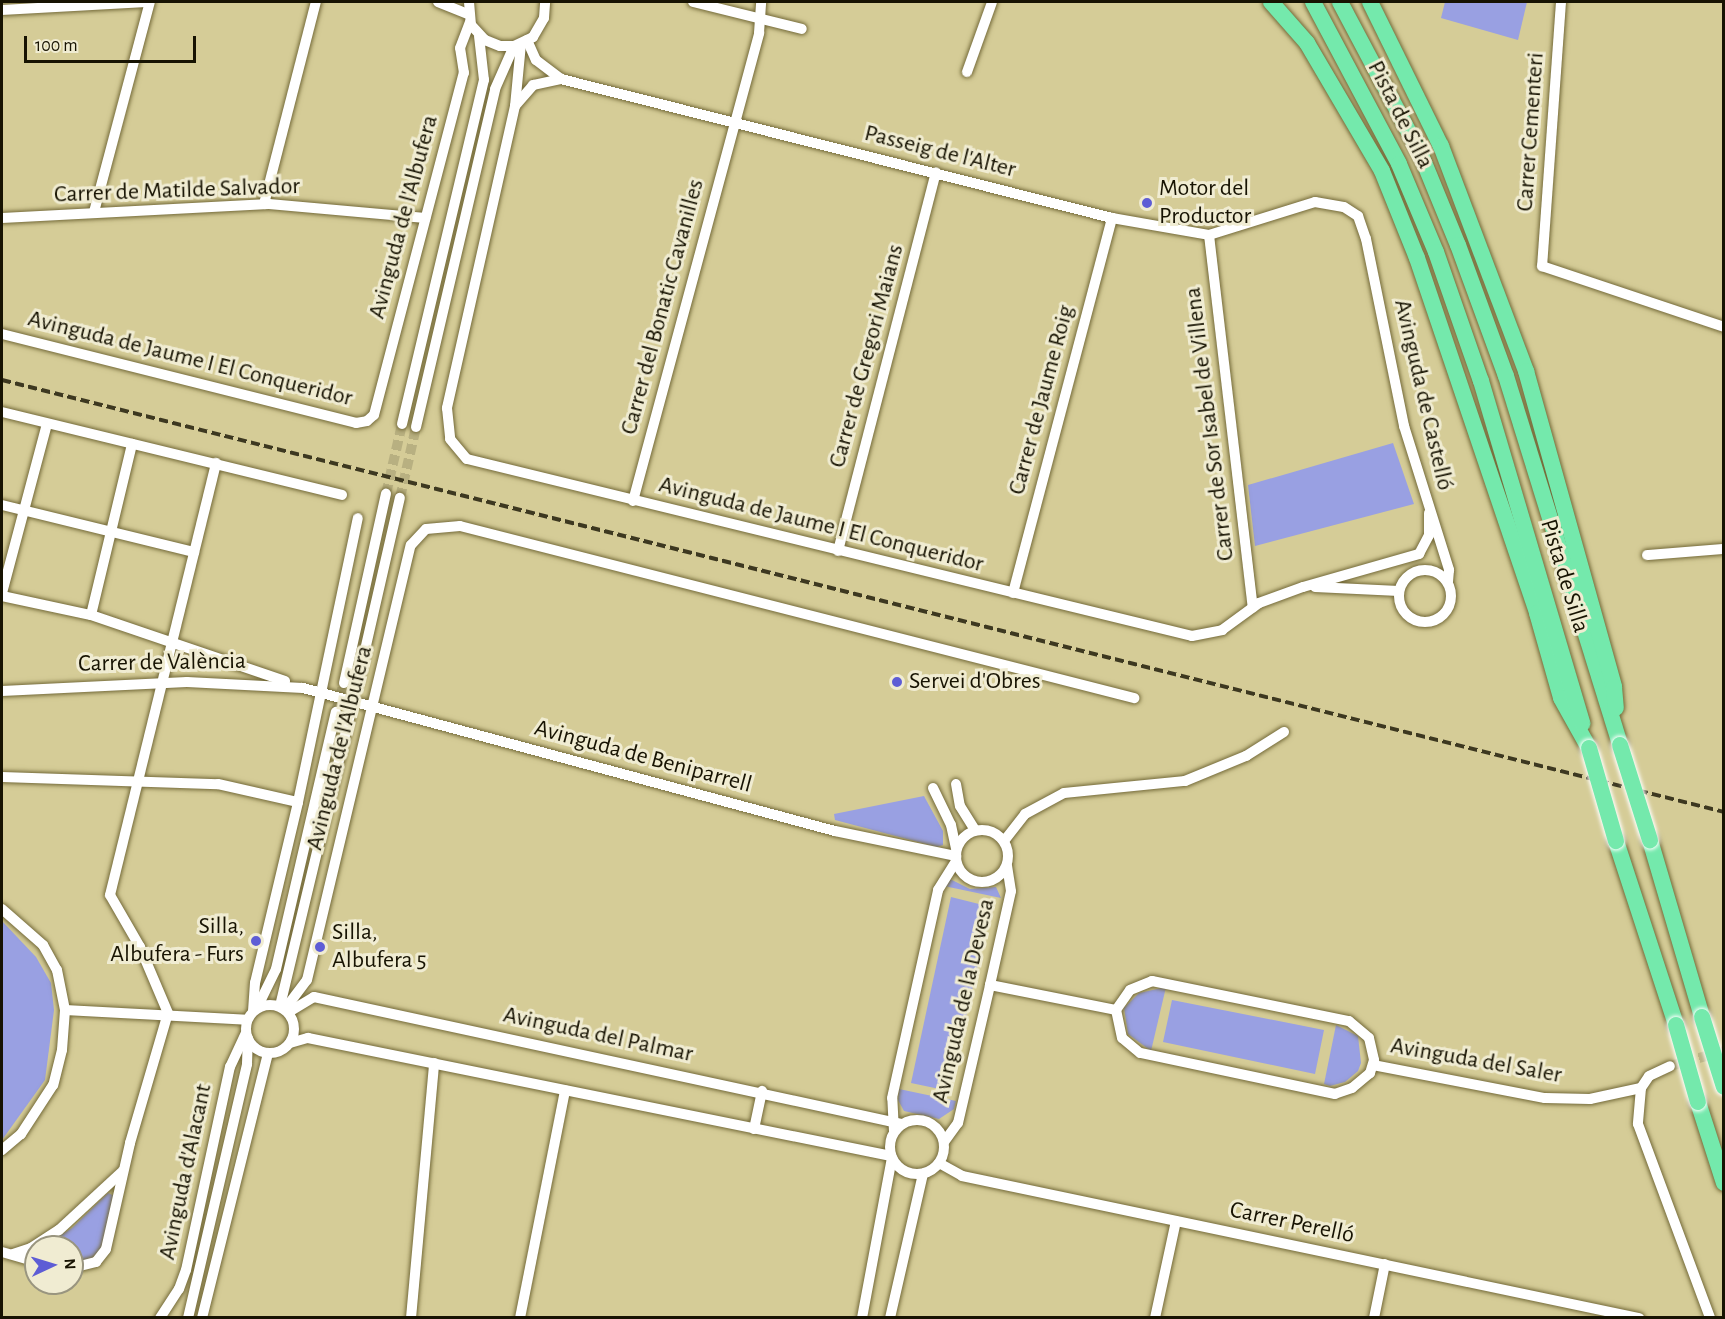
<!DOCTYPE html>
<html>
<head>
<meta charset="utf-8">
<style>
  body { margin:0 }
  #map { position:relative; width:1725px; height:1319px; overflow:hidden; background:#d5cc97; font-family:"Alegreya Sans",sans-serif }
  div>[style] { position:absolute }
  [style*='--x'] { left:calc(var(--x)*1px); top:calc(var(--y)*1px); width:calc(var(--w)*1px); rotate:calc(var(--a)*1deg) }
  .green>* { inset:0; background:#99a0e2 }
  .minor-tunnel>* { height:10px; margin-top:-5px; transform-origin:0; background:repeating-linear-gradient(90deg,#b8b081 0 10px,transparent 0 15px) }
  .roads { filter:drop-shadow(0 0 2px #746a39) drop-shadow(0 0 2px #746a39) }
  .minor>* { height:10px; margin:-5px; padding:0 5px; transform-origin:5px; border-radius:5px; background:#fff }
  .minor>.ring { margin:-5px; padding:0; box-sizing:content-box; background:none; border:10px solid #fff; border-radius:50% }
  .highway>* { height:16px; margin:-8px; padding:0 8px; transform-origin:8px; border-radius:8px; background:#74e9ac }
  .rail>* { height:4px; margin-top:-2px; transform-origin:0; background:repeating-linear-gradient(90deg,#3d3820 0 9px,transparent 0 13.5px) }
  .bridges { filter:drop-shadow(0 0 2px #fff) drop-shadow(0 0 2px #fff) }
  .highway-bridge>* { height:16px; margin:-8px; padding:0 8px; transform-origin:8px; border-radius:8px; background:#74e9ac }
  .dots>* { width:16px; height:16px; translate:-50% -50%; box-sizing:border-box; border:3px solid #f0ecd2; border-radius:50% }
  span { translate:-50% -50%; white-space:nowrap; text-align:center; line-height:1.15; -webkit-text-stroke:6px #f0ecd2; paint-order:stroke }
  .street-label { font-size:24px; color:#171302 }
  .poi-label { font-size:24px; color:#171302 }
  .left { translate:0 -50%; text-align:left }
  .right { translate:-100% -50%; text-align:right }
  .frame { position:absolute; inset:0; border:3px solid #171302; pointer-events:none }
  .north { position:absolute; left:24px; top:1235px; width:60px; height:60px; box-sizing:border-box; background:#f0ecd2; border:2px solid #99957f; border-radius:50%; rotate:86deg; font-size:16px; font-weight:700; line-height:24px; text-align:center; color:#171302 }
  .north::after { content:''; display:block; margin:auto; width:21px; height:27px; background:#5e5dd5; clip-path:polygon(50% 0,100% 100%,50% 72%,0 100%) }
  .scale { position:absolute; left:24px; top:36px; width:172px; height:27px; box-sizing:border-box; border:3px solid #171302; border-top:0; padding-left:8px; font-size:18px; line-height:21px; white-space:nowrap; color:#171302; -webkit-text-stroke:4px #f0ecd2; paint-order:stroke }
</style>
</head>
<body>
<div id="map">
  <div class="green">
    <i style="clip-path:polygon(1445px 2px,1527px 2px,1518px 40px,1441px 18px)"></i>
    <i style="clip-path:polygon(1393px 443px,1414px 504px,1255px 546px,1248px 485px)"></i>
    <i style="clip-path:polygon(924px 796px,943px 831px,943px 845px,937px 847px,835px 820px,834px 814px)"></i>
    <i style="clip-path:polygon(948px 878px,970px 889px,996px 887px,1001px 898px,944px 886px)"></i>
    <i style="clip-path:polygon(951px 897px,991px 907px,949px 1091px,911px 1083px)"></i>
    <i style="clip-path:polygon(2px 921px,36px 957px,51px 983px,54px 1010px,45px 1080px,2px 1140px)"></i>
    <i style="clip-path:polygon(1166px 987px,1151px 1051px,1128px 1034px,1124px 1008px,1139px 993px)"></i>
    <i style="clip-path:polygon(1172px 1000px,1324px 1030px,1315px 1074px,1163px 1042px)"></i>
    <i style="clip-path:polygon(1336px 1025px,1358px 1036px,1361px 1063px,1358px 1071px,1345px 1082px,1330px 1086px,1324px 1084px)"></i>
    <i style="clip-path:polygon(899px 1089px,956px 1101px,954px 1109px,939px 1119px,904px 1111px,898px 1100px)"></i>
    <i style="clip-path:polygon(108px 1193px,115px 1196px,104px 1246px,90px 1260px,72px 1263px,72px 1247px,48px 1243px,72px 1228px)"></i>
  </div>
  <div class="minor-tunnel">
    <i style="--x:386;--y:494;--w:72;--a:-77.1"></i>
    <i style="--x:400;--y:498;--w:73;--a:-77.3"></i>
    <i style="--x:336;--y:712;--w:30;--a:-75"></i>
    <i style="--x:350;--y:715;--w:31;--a:-77"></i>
    <i style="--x:1670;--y:1066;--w:56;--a:-15.5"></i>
  </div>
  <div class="roads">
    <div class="minor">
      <i style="--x:438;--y:2;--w:31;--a:22"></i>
      <i style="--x:469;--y:2;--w:23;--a:85"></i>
      <i style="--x:471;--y:25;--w:21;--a:47"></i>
      <i style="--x:485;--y:40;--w:16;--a:22"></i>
      <i style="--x:500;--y:46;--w:14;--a:0"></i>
      <i style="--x:514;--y:46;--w:21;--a:-25"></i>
      <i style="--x:533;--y:37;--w:22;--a:-60"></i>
      <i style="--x:544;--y:18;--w:16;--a:-86"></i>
      <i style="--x:693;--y:2;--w:112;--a:13.9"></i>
      <i style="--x:1561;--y:2;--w:265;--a:94.1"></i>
      <i style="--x:1542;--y:266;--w:192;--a:18.5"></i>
      <i style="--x:2;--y:10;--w:144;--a:-3.2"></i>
      <i style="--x:527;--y:40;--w:22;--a:66"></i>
      <i style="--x:536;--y:60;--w:31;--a:37"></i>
      <i style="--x:561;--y:79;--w:568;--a:14.16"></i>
      <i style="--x:1112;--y:218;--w:98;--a:9.9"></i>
      <i style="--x:1209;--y:235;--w:111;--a:-17.3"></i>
      <i style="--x:1315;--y:202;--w:29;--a:10"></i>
      <i style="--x:1344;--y:207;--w:17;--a:33"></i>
      <i style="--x:1358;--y:216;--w:24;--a:71"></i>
      <i style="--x:1366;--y:239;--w:191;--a:78.5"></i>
      <i style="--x:1404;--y:426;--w:151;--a:72.6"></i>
      <i style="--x:1449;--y:570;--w:12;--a:95"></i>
      <i style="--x:521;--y:44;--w:62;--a:95.5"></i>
      <i style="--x:515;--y:106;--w:310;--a:102.7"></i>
      <i style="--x:447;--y:408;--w:31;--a:84"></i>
      <i style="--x:450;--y:439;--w:26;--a:50"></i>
      <i style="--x:467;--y:459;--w:746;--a:13.72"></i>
      <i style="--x:1192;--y:636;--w:31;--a:-11"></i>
      <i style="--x:1222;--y:630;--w:46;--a:-36.1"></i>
      <i style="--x:1259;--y:603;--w:47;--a:-20"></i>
      <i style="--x:1303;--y:587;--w:121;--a:-15.9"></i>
      <i style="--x:1419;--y:554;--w:21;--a:-62"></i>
      <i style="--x:1429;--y:535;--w:22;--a:-90"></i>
      <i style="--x:967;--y:72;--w:74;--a:-70.3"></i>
      <i style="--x:515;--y:106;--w:28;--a:-49"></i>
      <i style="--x:533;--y:85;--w:29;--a:-12"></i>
      <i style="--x:264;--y:204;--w:209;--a:-75.6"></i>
      <i style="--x:94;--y:212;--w:217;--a:-75.1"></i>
      <i style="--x:2;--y:218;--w:267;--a:-3"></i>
      <i style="--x:269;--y:204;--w:157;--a:5.1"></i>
      <i style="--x:1209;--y:235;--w:375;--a:83.3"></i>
      <i style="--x:2;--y:334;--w:365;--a:14.1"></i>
      <i style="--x:356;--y:423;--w:11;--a:-10"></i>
      <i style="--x:367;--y:421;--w:9;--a:-41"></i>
      <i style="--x:374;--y:415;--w:354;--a:-75.3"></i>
      <i style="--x:464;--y:73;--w:25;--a:-99"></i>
      <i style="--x:460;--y:48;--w:28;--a:-69"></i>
      <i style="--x:2;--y:412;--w:350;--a:13.7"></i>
      <i style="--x:402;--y:424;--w:354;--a:-76.6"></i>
      <i style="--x:484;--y:80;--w:44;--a:-96.5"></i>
      <i style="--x:416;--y:427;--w:347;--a:-76.8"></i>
      <i style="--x:495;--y:89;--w:47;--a:-66.2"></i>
      <i style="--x:633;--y:501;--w:485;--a:-74.9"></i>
      <i style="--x:759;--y:33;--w:31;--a:-86"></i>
      <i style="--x:2;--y:505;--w:198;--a:13.8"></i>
      <i style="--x:838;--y:551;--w:391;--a:-75.5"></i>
      <i style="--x:1647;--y:555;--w:77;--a:-4.5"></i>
      <i class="ring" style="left:1399px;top:570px;width:42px;height:42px"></i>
      <i style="--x:1315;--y:587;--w:84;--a:2.7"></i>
      <i style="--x:2;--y:593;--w:175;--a:-75.1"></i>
      <i style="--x:1013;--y:593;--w:388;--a:-75.2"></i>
      <i style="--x:2;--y:596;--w:91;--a:12.1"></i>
      <i style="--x:91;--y:615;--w:205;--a:18.8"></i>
      <i style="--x:91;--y:615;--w:176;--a:-76.5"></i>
      <i style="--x:344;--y:683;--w:194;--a:-77.5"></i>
      <i style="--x:357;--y:685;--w:192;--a:-77.1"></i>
      <i style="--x:2;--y:691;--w:185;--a:-2.8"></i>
      <i style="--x:187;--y:682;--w:116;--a:3"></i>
      <i style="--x:303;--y:688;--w:551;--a:15.05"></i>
      <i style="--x:835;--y:831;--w:124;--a:11.7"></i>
      <i style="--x:2;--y:777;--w:216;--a:1.9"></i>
      <i style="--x:218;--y:784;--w:82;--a:12.7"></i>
      <i style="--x:956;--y:784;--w:22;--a:80"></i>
      <i style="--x:960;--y:806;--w:28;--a:58"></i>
      <i style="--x:933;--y:788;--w:41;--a:64.1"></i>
      <i style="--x:951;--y:825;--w:24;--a:78"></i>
      <i class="ring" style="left:956px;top:830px;width:42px;height:42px"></i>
      <i style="--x:1004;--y:841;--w:34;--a:-52"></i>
      <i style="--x:1025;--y:814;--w:44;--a:-28.3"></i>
      <i style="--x:1064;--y:793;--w:122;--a:-5.7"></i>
      <i style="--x:1185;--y:781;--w:66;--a:-22.3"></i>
      <i style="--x:1246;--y:756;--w:45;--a:-32.3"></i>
      <i style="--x:2;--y:909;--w:55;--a:41.3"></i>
      <i style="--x:43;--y:945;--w:29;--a:61"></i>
      <i style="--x:57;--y:970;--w:41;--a:78.7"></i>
      <i style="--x:65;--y:1010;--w:40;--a:94.3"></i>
      <i style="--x:62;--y:1050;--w:36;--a:104"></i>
      <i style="--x:53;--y:1085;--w:59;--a:123.1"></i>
      <i style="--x:21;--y:1134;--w:25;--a:140"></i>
      <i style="--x:1152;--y:981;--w:201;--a:11.5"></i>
      <i style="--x:1349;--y:1021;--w:26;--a:40"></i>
      <i style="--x:1369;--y:1038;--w:23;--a:77"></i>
      <i style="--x:1374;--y:1060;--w:14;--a:107"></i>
      <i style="--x:1370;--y:1073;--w:23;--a:140"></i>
      <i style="--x:1352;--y:1088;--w:18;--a:161"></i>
      <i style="--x:1335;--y:1094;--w:199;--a:-168.1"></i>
      <i style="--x:1140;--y:1053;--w:23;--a:-140"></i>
      <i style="--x:1122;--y:1038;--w:29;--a:-102"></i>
      <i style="--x:1116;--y:1010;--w:24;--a:-55"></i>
      <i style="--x:1130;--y:990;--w:24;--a:-22"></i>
      <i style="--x:990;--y:985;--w:128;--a:11.2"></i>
      <i class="ring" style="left:246px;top:1005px;width:38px;height:38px"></i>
      <i style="--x:280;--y:1006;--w:299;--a:-76.5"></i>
      <i style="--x:257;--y:1008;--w:43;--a:-64"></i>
      <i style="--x:276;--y:969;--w:264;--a:-76.9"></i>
      <i style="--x:285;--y:1009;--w:36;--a:-53"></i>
      <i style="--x:307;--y:980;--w:447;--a:-76.6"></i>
      <i style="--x:411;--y:545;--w:22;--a:-47"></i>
      <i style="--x:426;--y:529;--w:34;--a:-5"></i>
      <i style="--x:460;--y:526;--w:696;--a:14.32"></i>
      <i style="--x:65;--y:1010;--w:182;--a:3.1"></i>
      <i style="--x:253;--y:1011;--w:28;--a:-86"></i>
      <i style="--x:255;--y:983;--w:186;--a:-76.6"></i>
      <i style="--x:298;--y:802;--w:290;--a:-78.1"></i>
      <i style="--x:289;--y:1012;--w:29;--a:-31"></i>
      <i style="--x:314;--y:997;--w:602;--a:12.19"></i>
      <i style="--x:290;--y:1043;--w:19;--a:-16"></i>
      <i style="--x:308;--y:1038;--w:595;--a:11.44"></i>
      <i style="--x:1373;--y:1065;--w:175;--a:10.9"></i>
      <i style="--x:1545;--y:1098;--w:45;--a:1.3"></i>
      <i style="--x:1590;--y:1099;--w:52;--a:-12.2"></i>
      <i style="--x:1641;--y:1088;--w:14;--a:-56"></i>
      <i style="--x:1649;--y:1076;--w:23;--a:-25"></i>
      <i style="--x:1641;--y:1088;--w:36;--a:95"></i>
      <i style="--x:1638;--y:1124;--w:207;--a:69.6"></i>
      <i class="ring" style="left:890px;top:1120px;width:44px;height:44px"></i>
      <i style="--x:754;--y:1129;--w:39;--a:-78"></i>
      <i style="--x:894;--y:1131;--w:33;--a:-93"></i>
      <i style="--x:892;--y:1098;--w:213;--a:-77.5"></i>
      <i style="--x:938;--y:890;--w:34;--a:-58"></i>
      <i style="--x:944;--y:1142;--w:24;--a:-54"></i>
      <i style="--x:958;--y:1123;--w:142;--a:-76.9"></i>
      <i style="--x:990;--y:985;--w:96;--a:-77.4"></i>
      <i style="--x:1011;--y:891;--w:26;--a:-99"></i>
      <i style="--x:939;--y:1163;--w:26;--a:29"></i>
      <i style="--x:962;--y:1176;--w:692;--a:11.85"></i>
      <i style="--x:2;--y:1252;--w:35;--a:16"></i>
      <i style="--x:13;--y:1254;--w:19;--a:-18"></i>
      <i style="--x:31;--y:1248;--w:33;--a:-33"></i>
      <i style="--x:59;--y:1230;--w:87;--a:-42.7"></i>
      <i style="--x:72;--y:1268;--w:25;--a:-14"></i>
      <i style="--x:96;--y:1262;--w:16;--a:-52"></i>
      <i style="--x:106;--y:1249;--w:109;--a:-77.2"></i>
      <i style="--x:130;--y:1143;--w:135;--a:-73.7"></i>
      <i style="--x:168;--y:1013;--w:72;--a:-113"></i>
      <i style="--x:140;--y:947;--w:60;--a:-120"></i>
      <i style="--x:110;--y:895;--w:445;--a:-76.2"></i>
      <i style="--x:160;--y:1318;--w:35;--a:-57"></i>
      <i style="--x:179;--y:1289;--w:20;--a:-70"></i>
      <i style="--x:186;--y:1270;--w:208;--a:-77.8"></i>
      <i style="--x:230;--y:1067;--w:38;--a:-65"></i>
      <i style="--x:188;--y:1318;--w:261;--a:-76.9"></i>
      <i style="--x:247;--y:1064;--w:26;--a:-88"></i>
      <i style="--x:202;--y:1318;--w:273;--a:-76"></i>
      <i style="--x:411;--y:1318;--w:256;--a:-84.8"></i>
      <i style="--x:520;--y:1318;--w:232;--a:-78.8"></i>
      <i style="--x:862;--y:1318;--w:163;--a:-79.4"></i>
      <i style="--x:890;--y:1318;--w:148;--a:-77.1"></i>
      <i style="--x:1155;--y:1318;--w:99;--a:-77.8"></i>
      <i style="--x:1374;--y:1318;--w:55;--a:-78.5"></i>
    </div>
    <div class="highway">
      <i style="--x:1271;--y:2;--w:55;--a:48.7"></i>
      <i style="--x:1307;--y:43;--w:148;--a:59.6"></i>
      <i style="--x:1382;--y:171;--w:94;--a:68.1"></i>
      <i style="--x:1417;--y:258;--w:375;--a:71.3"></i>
      <i style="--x:1537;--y:613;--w:88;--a:74.2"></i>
      <i style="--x:1561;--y:698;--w:57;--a:60.8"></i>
      <i style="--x:1313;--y:2;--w:183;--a:62"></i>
      <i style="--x:1399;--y:164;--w:95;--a:67.2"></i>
      <i style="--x:1436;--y:252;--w:137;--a:70.8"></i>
      <i style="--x:1481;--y:381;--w:357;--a:73.5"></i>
      <i style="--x:1340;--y:2;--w:173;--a:62.1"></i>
      <i style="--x:1421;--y:155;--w:97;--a:67.7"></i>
      <i style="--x:1458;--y:245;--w:140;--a:69.9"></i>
      <i style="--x:1506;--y:376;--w:386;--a:72.8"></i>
      <i style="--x:1370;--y:2;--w:161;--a:63.8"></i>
      <i style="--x:1441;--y:146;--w:241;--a:69.3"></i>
      <i style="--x:1526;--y:371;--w:328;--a:74.4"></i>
      <i style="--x:1614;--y:687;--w:21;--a:85"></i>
      <i style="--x:1650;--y:840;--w:184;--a:73.6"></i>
      <i style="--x:1616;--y:841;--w:194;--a:71.9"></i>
      <i style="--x:1698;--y:1102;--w:85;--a:72.2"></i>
    </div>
  </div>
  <div class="rail">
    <i style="--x:2;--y:380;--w:1775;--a:14.08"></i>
  </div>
  <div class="bridges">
    <div class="highway-bridge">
      <i style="--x:1620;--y:745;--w:100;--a:72.5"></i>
      <i style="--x:1589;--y:748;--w:97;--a:73.8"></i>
      <i style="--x:1702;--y:1017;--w:73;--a:72.6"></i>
      <i style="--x:1676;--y:1025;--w:80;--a:74.1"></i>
    </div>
  </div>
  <div class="dots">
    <i style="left:1147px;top:203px;background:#5e5dd5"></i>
    <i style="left:897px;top:682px;background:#5e5dd5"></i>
    <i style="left:256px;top:941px;background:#5e5dd5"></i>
    <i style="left:320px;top:947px;background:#5e5dd5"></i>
  </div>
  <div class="street-label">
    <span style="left:1400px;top:115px;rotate:63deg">Pista de Silla</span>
    <span style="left:1531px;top:132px;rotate:-86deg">Carrer Cementeri</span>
    <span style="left:940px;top:152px;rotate:14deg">Passeig de l'Alter</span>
    <span style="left:177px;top:191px;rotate:-2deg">Carrer de Matilde Salvador</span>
    <span style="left:404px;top:217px;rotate:-75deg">Avinguda de l'Albufera</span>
    <span style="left:663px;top:307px;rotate:-75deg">Carrer del Bonatic Cavanilles</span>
    <span style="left:867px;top:356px;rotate:-75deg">Carrer de Gregori Maians</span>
    <span style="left:190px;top:359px;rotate:14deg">Avinguda de Jaume I El Conqueridor</span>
    <span style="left:1423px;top:395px;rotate:77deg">Avinguda de Castelló</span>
    <span style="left:1042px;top:400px;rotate:-75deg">Carrer de Jaume Roig</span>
    <span style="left:1210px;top:424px;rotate:-97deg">Carrer de Sor Isabel de Villena</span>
    <span style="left:821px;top:525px;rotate:14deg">Avinguda de Jaume I El Conqueridor</span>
    <span style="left:1564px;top:576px;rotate:73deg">Pista de Silla</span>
    <span style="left:162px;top:663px;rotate:-1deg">Carrer de València</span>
    <span style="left:340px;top:748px;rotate:-76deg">Avinguda de l'Albufera</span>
    <span style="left:643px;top:757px;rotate:15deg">Avinguda de Beniparrell</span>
    <span style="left:964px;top:1001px;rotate:-77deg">Avinguda de la Devesa</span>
    <span style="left:598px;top:1035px;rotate:12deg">Avinguda del Palmar</span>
    <span style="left:1476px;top:1061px;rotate:10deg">Avinguda del Saler</span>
    <span style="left:186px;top:1172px;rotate:-78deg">Avinguda d'Alacant</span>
    <span style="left:1292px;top:1223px;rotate:12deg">Carrer Perelló</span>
  </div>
  <div class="poi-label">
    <span class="left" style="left:1159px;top:203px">Motor del<br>Productor</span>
    <span class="left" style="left:909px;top:682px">Servei d'Obres</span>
    <span class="right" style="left:244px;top:941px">Silla,<br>Albufera - Furs</span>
    <span class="left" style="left:332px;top:947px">Silla,<br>Albufera 5</span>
  </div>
  <div class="frame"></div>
  <div class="north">N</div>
  <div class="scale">100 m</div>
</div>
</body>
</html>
